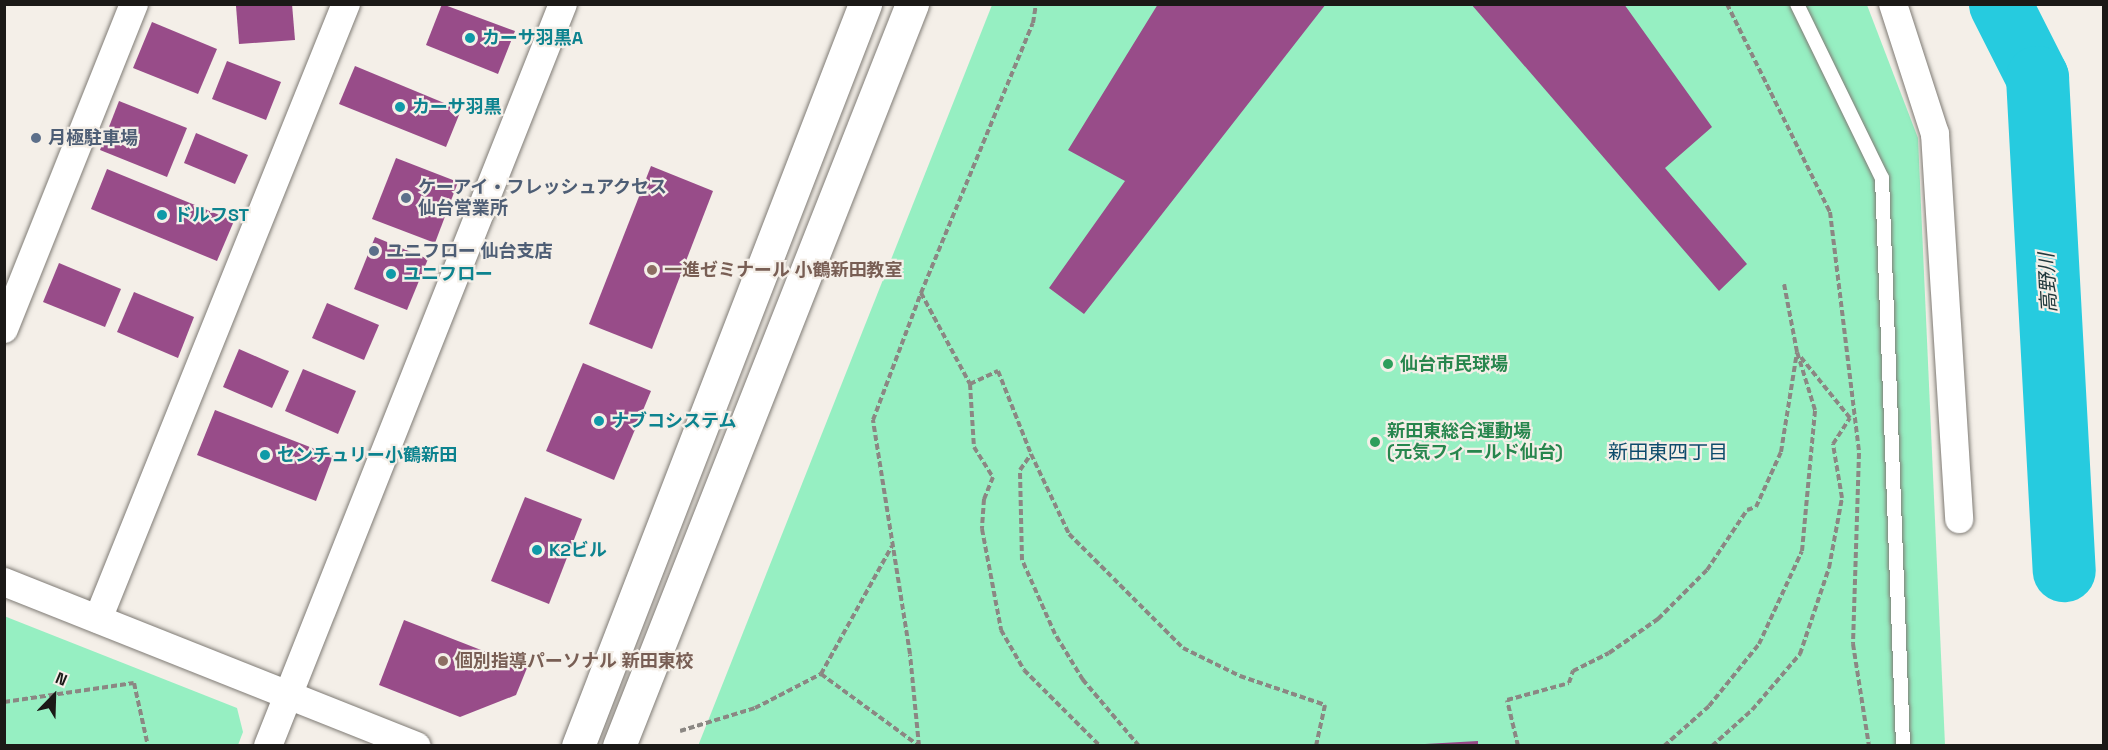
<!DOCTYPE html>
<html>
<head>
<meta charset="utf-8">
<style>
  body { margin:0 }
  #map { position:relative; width:2108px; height:750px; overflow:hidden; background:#f4efe8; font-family:"Space Grotesk","Noto Sans JP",sans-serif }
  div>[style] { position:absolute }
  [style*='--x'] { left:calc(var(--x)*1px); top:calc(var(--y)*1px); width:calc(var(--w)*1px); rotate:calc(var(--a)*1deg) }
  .green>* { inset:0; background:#96efc2 }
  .river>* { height:63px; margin:-31.5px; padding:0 31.5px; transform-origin:31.5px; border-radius:31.5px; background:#26cbdf }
  .building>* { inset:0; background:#984c89 }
  .path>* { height:4px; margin-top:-2px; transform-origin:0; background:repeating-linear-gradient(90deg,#8b8783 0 6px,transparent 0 9px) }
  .roads { filter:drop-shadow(0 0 2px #7f7b75) drop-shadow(0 0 2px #7f7b75) }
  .lane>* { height:14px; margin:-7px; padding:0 7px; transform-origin:7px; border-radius:7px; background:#fff }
  .street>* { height:28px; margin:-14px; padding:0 14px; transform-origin:14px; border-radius:14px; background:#fff }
  .secondary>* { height:33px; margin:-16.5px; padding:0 16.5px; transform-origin:16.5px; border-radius:16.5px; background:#fff }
  .dots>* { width:16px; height:16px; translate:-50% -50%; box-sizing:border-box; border:3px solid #f4efe8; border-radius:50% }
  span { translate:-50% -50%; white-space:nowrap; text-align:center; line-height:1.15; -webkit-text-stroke:4.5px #f4efe8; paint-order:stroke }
  .culture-label { font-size:18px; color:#0d838f; font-weight:700 }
  .left { translate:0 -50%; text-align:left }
  .service-label { font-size:18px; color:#4e5e75; font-weight:700 }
  .education-label { font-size:18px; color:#785e54; font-weight:700 }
  .leisure-label { font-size:18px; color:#27864d; font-weight:700 }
  .water-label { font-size:20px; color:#20383c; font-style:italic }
  .neighbourhood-label { font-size:20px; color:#0e4c6c }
  .frame { position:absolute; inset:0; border:6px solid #1b1917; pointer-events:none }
  .north { position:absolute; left:24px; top:666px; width:60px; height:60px; -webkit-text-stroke:4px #f4efe8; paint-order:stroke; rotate:23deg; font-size:16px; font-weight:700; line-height:24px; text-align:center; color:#1b1917 }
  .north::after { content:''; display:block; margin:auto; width:21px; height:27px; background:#1b1917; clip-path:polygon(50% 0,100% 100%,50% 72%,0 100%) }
</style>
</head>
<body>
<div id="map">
  <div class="green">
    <i style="clip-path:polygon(992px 5px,1867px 5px,1918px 138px,1945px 745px,698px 746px)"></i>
    <i style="clip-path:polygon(4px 616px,237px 708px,243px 732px,238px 745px,5px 745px)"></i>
  </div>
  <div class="river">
    <i style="--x:2000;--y:4;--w:82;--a:63.1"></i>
    <i style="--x:2037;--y:77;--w:494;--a:86.9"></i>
  </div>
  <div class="building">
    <i style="clip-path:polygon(261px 4px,292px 4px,295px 40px,239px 44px,236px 6px)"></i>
    <i style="clip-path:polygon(442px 4px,515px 31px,498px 74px,426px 45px)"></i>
    <i style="clip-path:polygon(1158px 4px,1326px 4px,1084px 314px,1049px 288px,1125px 181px,1068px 150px)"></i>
    <i style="clip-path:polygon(1471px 4px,1624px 4px,1712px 127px,1665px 168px,1747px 264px,1719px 291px)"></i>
    <i style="clip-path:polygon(152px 22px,217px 49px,198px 94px,133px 68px)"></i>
    <i style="clip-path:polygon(227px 61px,281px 82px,266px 120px,212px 99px)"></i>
    <i style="clip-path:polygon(355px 66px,461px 110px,446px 147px,339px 104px)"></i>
    <i style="clip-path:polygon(119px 101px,187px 128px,167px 177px,100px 150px)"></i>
    <i style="clip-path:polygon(196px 133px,248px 155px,235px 184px,184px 163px)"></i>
    <i style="clip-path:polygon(396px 158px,458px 182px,435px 243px,372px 219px)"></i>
    <i style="clip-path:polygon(651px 166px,713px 191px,652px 349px,589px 324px)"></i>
    <i style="clip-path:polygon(107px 169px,234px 221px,217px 261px,91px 209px)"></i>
    <i style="clip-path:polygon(375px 237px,428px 259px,407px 310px,354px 289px)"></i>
    <i style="clip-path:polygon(59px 263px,121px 289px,105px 327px,43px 302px)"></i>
    <i style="clip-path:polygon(134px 292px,194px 317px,178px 358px,117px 332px)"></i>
    <i style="clip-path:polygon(327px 303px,379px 325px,364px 360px,312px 338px)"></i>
    <i style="clip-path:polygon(239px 349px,289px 371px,272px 408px,223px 387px)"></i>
    <i style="clip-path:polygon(583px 363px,651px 391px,614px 480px,546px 451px)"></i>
    <i style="clip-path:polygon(303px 369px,356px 391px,338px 434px,285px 411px)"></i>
    <i style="clip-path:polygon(215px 410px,333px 456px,316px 501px,197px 455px)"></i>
    <i style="clip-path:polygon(525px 497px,582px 519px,549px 604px,491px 581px)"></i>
    <i style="clip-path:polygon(404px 620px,527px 668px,516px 695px,460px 717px,379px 685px)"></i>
    <i style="clip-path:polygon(1478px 741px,1478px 746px,1425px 746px,1425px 744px)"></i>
  </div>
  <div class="path">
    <i style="--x:1727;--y:4;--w:232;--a:63.7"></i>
    <i style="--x:1830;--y:212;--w:243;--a:83.1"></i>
    <i style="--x:1859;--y:453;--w:191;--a:91.8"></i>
    <i style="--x:1853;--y:644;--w:103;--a:81.1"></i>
    <i style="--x:921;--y:293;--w:103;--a:61.7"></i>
    <i style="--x:970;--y:384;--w:63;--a:86.4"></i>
    <i style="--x:974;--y:447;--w:36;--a:58"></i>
    <i style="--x:993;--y:477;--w:24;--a:112"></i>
    <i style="--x:984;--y:499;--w:30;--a:94"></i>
    <i style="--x:982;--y:529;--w:103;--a:79.3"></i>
    <i style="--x:1001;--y:630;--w:46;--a:60.1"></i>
    <i style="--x:1024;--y:670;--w:107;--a:45"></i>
    <i style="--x:970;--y:384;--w:31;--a:-25"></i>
    <i style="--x:998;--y:371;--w:89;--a:68.3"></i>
    <i style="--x:821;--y:674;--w:122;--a:36.3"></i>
    <i style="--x:4;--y:702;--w:131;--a:-8.3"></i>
    <i style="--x:134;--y:683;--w:65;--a:77.5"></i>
    <i style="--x:680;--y:731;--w:78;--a:-17"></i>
    <i style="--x:755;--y:708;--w:74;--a:-27.3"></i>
    <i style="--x:821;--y:674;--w:146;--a:-61"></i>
    <i style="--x:919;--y:746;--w:92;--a:-95.6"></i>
    <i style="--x:910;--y:654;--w:237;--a:-99"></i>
    <i style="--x:873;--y:420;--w:136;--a:-69.3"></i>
    <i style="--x:921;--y:293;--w:292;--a:-67.5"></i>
    <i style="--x:1033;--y:23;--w:19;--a:-81"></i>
    <i style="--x:1139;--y:746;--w:87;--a:-130.3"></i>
    <i style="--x:1083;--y:680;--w:54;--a:-121.3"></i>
    <i style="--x:1055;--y:634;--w:81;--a:-114"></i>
    <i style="--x:1022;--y:560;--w:90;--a:-91.3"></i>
    <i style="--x:1020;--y:470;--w:19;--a:-55"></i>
    <i style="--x:1031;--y:454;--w:89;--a:64.6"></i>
    <i style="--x:1069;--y:534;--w:161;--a:45"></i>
    <i style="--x:1183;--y:648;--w:64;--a:26.2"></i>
    <i style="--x:1240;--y:676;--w:90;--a:18.8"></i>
    <i style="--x:1325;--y:705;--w:42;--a:102.4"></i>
    <i style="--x:1518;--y:746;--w:47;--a:-103.4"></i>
    <i style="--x:1507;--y:700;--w:64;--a:-15.3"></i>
    <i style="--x:1569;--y:683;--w:13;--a:-72"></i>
    <i style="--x:1573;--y:671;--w:40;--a:-26.6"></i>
    <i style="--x:1609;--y:653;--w:60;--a:-34.8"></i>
    <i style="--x:1658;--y:619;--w:69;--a:-45"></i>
    <i style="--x:1707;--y:570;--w:72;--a:-56.3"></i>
    <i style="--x:1747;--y:510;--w:9;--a:-18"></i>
    <i style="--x:1756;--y:507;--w:60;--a:-65.6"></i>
    <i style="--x:1781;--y:452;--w:101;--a:-80.9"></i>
    <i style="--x:1664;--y:746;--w:60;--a:-41.6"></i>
    <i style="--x:1709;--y:706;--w:80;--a:-51.1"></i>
    <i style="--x:1759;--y:644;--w:102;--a:-65.2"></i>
    <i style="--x:1802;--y:551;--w:142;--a:-84.7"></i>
    <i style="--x:1815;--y:410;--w:61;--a:-107.2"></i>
    <i style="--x:1797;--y:352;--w:69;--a:-100.8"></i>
    <i style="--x:1712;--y:746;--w:54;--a:-42"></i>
    <i style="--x:1752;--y:710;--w:74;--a:-49.4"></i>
    <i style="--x:1800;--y:654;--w:91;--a:-71.4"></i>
    <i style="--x:1829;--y:568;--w:71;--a:-79.5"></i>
    <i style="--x:1842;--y:498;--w:55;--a:-99.5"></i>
    <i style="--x:1833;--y:444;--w:31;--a:-57"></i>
    <i style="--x:1850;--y:418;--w:81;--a:-129"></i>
  </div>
  <div class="roads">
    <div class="lane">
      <i style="--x:1797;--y:4;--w:194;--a:64"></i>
      <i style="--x:1882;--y:178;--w:568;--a:87.88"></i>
    </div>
    <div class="street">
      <i style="--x:1893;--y:4;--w:137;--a:72.1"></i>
      <i style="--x:1935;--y:134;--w:386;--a:86.4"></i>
      <i style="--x:4;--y:329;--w:350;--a:-68.2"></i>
      <i style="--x:4;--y:582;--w:444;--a:21.7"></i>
      <i style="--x:98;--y:619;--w:663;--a:-68.04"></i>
      <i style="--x:268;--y:746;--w:798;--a:-68.32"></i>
    </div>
    <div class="secondary">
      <i style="--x:578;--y:746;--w:796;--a:-68.85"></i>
      <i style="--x:619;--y:746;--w:798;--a:-68.45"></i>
    </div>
  </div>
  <div class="dots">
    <i style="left:470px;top:38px;background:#0f9aa8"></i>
    <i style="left:400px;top:107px;background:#0f9aa8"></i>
    <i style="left:36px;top:138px;background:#5c6f8a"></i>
    <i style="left:406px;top:198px;background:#5c6f8a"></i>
    <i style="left:162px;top:215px;background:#0f9aa8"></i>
    <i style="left:374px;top:251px;background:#5c6f8a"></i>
    <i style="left:652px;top:270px;background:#8d6e63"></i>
    <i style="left:391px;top:274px;background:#0f9aa8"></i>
    <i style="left:1388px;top:364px;background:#2e9e5b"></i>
    <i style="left:599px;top:421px;background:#0f9aa8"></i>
    <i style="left:1375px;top:442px;background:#2e9e5b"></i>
    <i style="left:265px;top:455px;background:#0f9aa8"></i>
    <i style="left:537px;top:550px;background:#0f9aa8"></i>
    <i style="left:443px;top:661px;background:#8d6e63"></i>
  </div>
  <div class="culture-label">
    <span class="left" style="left:482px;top:38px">カーサ羽黒A</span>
    <span class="left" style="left:412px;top:107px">カーサ羽黒</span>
    <span class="left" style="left:174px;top:215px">ドルフST</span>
    <span class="left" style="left:403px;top:274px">ユニフロー</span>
    <span class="left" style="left:611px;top:421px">ナブコシステム</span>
    <span class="left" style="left:277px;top:455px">センチュリー小鶴新田</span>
    <span class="left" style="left:549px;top:550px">K2ビル</span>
  </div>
  <div class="service-label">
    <span class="left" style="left:48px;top:138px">月極駐車場</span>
    <span class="left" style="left:418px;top:198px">ケーアイ・フレッシュアクセス<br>仙台営業所</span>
    <span class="left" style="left:386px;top:251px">ユニフロー 仙台支店</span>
  </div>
  <div class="education-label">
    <span class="left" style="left:664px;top:270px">一進ゼミナール 小鶴新田教室</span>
    <span class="left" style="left:455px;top:661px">個別指導パーソナル 新田東校</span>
  </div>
  <div class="leisure-label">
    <span class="left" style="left:1400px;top:364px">仙台市民球場</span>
    <span class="left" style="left:1387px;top:442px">新田東総合運動場<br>(元気フィールド仙台)</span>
  </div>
  <div class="water-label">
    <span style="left:2048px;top:283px;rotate:-93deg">高野川</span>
  </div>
  <div class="neighbourhood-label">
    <span style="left:1668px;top:452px">新田東四丁目</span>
  </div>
  <div class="frame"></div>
  <div class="north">N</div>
</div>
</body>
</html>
